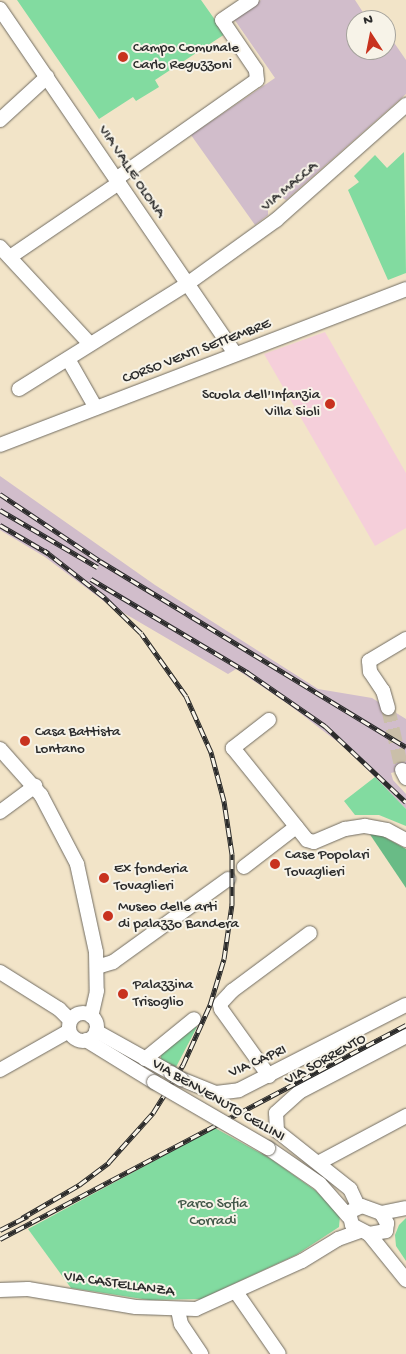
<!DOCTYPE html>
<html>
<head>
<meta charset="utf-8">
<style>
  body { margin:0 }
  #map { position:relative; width:406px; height:1354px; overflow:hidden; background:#f2e4c8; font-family:"Gochi Hand",sans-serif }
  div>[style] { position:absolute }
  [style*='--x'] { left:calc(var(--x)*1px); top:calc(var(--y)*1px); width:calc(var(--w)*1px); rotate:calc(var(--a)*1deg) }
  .built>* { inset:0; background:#f5cfda }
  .industrial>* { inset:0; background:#d1bdcb }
  .green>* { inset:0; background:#82dba0 }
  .forest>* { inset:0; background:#69bb86 }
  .minor-tunnel>* { height:14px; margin-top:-7px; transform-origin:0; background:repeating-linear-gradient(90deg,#cabfa9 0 14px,transparent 0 21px) }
  .roads { filter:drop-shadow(0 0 1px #716c62) drop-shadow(0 0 1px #716c62) }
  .minor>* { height:14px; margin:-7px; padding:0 7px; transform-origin:7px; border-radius:7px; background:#fff }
  .minor>.ring { margin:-7px; padding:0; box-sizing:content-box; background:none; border:14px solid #fff; border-radius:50% }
  .rail>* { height:5px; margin-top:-2.5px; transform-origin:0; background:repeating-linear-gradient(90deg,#f7f3e8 0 9px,#2b2b2b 0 18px); box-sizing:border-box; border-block:1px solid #2b2b2b }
  .bridges { filter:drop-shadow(0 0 1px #716c62) drop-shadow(0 0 1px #716c62) }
  .minor-bridge>* { height:14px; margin:-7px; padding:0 7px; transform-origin:7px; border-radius:7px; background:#fff }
  .dots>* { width:14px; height:14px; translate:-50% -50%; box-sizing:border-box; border:2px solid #f7f3e8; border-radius:50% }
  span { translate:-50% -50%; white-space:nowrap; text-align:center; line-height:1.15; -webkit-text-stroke:4px #f7f3e8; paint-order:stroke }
  .poi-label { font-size:15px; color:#2b2b2b }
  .left { translate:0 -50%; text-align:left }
  .right { translate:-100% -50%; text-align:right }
  .street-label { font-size:15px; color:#2b2b2b }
  .park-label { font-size:15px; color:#415748 }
  .north { position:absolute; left:346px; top:10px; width:50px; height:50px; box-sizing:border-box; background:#f7f3e8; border:1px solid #a5a39c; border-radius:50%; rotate:349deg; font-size:14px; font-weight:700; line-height:20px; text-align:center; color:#2b2b2b }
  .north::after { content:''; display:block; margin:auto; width:18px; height:22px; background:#c8321e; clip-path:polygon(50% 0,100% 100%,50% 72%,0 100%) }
</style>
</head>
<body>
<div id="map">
  <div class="built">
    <i style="clip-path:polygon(325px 332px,406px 473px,406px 528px,375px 546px,264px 354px)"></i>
  </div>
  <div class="industrial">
    <i style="clip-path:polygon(261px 0,355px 0,368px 20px,356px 20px,356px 50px,386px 50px,386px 31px,406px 60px,406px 94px,286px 200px,281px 197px,268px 205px,268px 215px,255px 225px,191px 135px,275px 78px,234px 19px)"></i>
    <i style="clip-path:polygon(0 476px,155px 585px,318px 689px,372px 698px,406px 719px,406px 769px,391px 773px,393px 780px,406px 794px,406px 809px,347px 749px,288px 704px,236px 669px,228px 674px,105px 602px,45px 557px,0 530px)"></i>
  </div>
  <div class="green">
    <i style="clip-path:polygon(17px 0,201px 0,225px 34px,155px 80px,159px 87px,136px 101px,133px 97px,99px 119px)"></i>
    <i style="clip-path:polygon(404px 152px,406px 273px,388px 280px,348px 190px,359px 182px,354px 176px,375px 155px,387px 168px)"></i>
    <i style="clip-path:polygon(375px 777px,406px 809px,406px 826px,379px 815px,355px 815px,344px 801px)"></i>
    <i style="clip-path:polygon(195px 1026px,197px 1027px,176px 1067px,161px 1060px,161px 1053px)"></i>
    <i style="clip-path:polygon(215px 1128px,271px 1159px,316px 1191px,340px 1215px,339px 1227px,296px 1255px,201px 1299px,149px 1300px,71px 1288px,28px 1229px)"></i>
    <i style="clip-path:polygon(406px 1218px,406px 1261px,396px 1246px,395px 1235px,399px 1225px)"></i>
  </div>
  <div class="forest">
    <i style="clip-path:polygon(369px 833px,377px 833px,406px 849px,406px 888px)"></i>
  </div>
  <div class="minor-tunnel">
    <i style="--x:388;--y:708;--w:64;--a:77.3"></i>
  </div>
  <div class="roads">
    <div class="minor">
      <i style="--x:0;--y:9;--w:417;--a:55.7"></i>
      <i style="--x:0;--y:120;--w:64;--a:-42.5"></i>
      <i style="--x:116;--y:179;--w:172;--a:-35.1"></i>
      <i style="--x:257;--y:80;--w:10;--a:-96"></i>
      <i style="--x:256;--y:70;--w:60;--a:-124.2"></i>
      <i style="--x:222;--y:20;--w:36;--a:-34"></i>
      <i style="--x:0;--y:247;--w:132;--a:47.1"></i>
      <i style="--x:10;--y:257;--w:132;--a:-34.2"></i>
      <i style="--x:68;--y:359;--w:56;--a:60.3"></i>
      <i style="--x:19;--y:389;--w:198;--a:-32"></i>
      <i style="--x:187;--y:284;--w:110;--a:-35.7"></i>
      <i style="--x:276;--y:220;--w:174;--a:-41.5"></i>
      <i style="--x:0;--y:445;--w:435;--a:-21"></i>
      <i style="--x:388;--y:708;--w:18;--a:-106"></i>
      <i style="--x:383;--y:691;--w:23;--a:-124"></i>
      <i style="--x:370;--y:672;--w:11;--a:-95"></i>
      <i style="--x:369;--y:661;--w:43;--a:-30.7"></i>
      <i style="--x:269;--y:720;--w:46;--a:142.1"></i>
      <i style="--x:233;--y:748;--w:118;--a:51.2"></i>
      <i style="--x:307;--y:840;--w:7;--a:16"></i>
      <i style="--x:314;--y:842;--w:34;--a:-23"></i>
      <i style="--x:345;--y:829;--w:20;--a:-9"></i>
      <i style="--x:365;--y:826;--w:22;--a:10"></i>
      <i style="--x:387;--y:830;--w:21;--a:28"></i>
      <i style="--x:0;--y:749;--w:62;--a:48.3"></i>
      <i style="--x:41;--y:795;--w:78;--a:62.4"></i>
      <i style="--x:77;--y:864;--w:90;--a:77.8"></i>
      <i style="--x:96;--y:952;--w:39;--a:89"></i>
      <i style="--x:97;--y:991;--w:26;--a:103"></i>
      <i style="--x:402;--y:770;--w:9;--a:63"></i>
      <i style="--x:0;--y:812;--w:44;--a:-36.6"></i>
      <i style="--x:244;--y:867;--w:66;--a:-37.6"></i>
      <i style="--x:97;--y:967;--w:17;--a:-17"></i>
      <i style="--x:113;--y:962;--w:142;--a:-35.8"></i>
      <i style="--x:0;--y:972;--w:70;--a:32.1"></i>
      <i style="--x:59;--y:1009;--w:16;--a:45"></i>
      <i class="ring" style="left:69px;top:1013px;width:14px;height:14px"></i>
      <i style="--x:96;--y:1031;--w:86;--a:29.2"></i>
      <i style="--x:86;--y:1040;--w:80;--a:31.7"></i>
      <i style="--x:145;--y:1059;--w:63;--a:-39.2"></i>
      <i style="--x:0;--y:1070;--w:79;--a:-29.5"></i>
      <i style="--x:269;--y:1076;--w:82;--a:-125.6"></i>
      <i style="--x:221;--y:1009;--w:5;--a:-101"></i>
      <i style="--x:220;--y:1004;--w:18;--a:-47"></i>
      <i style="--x:232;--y:991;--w:97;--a:-36.6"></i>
      <i style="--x:181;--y:1079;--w:38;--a:22"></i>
      <i style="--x:216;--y:1093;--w:23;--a:-7"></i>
      <i style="--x:239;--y:1090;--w:187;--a:-27"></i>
      <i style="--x:268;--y:1148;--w:63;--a:34.7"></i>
      <i style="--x:320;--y:1184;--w:43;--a:48.8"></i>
      <i style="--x:320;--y:1162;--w:98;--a:-28.1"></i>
      <i style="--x:358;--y:1206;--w:19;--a:-115"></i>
      <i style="--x:350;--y:1189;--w:93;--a:-141.5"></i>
      <i style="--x:277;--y:1131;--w:18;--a:-93"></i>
      <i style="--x:276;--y:1113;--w:31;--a:-42"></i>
      <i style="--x:299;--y:1092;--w:121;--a:-27.6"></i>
      <i style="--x:362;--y:1206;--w:20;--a:20"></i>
      <i style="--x:381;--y:1213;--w:12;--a:59"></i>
      <i style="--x:387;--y:1223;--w:8;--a:97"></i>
      <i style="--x:386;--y:1231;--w:17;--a:170"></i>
      <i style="--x:369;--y:1234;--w:19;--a:-152"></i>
      <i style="--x:352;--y:1225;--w:13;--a:-103"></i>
      <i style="--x:349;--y:1212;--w:14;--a:-25"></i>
      <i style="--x:381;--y:1213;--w:25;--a:-11"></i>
      <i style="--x:369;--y:1234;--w:59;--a:51.2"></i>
      <i style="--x:0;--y:1290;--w:28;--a:-2"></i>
      <i style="--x:28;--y:1289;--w:109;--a:9.5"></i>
      <i style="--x:136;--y:1307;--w:60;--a:1.9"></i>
      <i style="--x:196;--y:1309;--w:116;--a:-24.4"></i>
      <i style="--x:302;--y:1261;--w:42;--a:-31.4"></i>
      <i style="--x:338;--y:1239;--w:23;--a:-20"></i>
      <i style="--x:236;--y:1292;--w:75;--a:55.3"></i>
      <i style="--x:178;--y:1310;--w:14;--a:78"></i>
      <i style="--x:181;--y:1324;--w:36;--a:56"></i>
    </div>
  </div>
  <div class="rail">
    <i style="--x:0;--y:494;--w:120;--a:33.8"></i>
    <i style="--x:100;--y:561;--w:358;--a:31.3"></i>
    <i style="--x:0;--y:510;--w:113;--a:30.4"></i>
    <i style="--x:0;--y:525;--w:56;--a:30.3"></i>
    <i style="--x:91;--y:579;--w:182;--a:30.8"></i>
    <i style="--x:247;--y:672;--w:95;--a:34.7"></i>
    <i style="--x:325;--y:726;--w:111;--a:43.2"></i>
    <i style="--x:22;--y:1218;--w:66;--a:-30.1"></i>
    <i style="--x:79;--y:1185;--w:38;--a:-37"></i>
    <i style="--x:109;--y:1162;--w:66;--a:-48.1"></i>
    <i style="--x:153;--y:1113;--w:57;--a:-58"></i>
    <i style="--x:183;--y:1065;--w:66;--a:-65.8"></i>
    <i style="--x:210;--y:1005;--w:48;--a:-73.1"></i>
    <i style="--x:224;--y:959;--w:56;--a:-81.7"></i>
    <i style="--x:232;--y:904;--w:50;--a:-90"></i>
    <i style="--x:232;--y:854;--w:54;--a:-98.6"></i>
    <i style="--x:224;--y:801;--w:51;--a:-104.9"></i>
    <i style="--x:211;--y:752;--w:61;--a:-114.1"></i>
    <i style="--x:186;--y:696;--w:77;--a:-125.5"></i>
    <i style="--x:141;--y:633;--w:52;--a:-135.8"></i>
    <i style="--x:104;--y:597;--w:76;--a:-141.9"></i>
    <i style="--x:0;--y:1230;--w:31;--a:-27"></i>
    <i style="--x:0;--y:1239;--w:459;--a:-27.8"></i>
  </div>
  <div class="bridges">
    <div class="minor-bridge">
      <i style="--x:171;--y:1073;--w:12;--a:31"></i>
      <i style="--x:154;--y:1082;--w:132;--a:30.1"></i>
    </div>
  </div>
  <div class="dots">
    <i style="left:123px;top:57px;background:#c8321e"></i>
    <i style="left:330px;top:404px;background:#c8321e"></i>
    <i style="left:25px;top:741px;background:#c8321e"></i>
    <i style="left:275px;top:864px;background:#c8321e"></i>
    <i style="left:104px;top:878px;background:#c8321e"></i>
    <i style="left:108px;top:916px;background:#c8321e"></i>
    <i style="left:123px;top:994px;background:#c8321e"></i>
  </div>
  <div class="poi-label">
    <span class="left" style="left:133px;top:57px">Campo Comunale<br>Carlo Reguzzoni</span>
    <span class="right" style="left:320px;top:404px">Scuola dell'Infanzia<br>Villa Sioli</span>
    <span class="left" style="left:35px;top:741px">Casa Battista<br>Lontano</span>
    <span class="left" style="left:285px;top:864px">Case Popolari<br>Tovaglieri</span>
    <span class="left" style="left:114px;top:878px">Ex fonderia<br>Tovaglieri</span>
    <span class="left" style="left:118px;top:916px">Museo delle arti<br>di palazzo Bandera</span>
    <span class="left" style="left:133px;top:994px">Palazzina<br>Trisoglio</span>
  </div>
  <div class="street-label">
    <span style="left:131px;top:172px;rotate:56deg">VIA VALLE OLONA</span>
    <span style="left:290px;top:187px;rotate:-40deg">VIA MACCA</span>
    <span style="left:197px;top:352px;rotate:-21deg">CORSO VENTI SETTEMBRE</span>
    <span style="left:326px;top:1060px;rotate:-29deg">VIA SORRENTO</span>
    <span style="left:258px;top:1062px;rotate:-24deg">VIA CAPRI</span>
    <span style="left:218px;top:1101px;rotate:30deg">VIA BENVENUTO CELLINI</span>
    <span style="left:119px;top:1285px;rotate:8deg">VIA CASTELLANZA</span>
  </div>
  <div class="park-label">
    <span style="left:213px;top:1213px">Parco Sofia<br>Corradi</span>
  </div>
  <div class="north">N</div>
</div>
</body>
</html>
